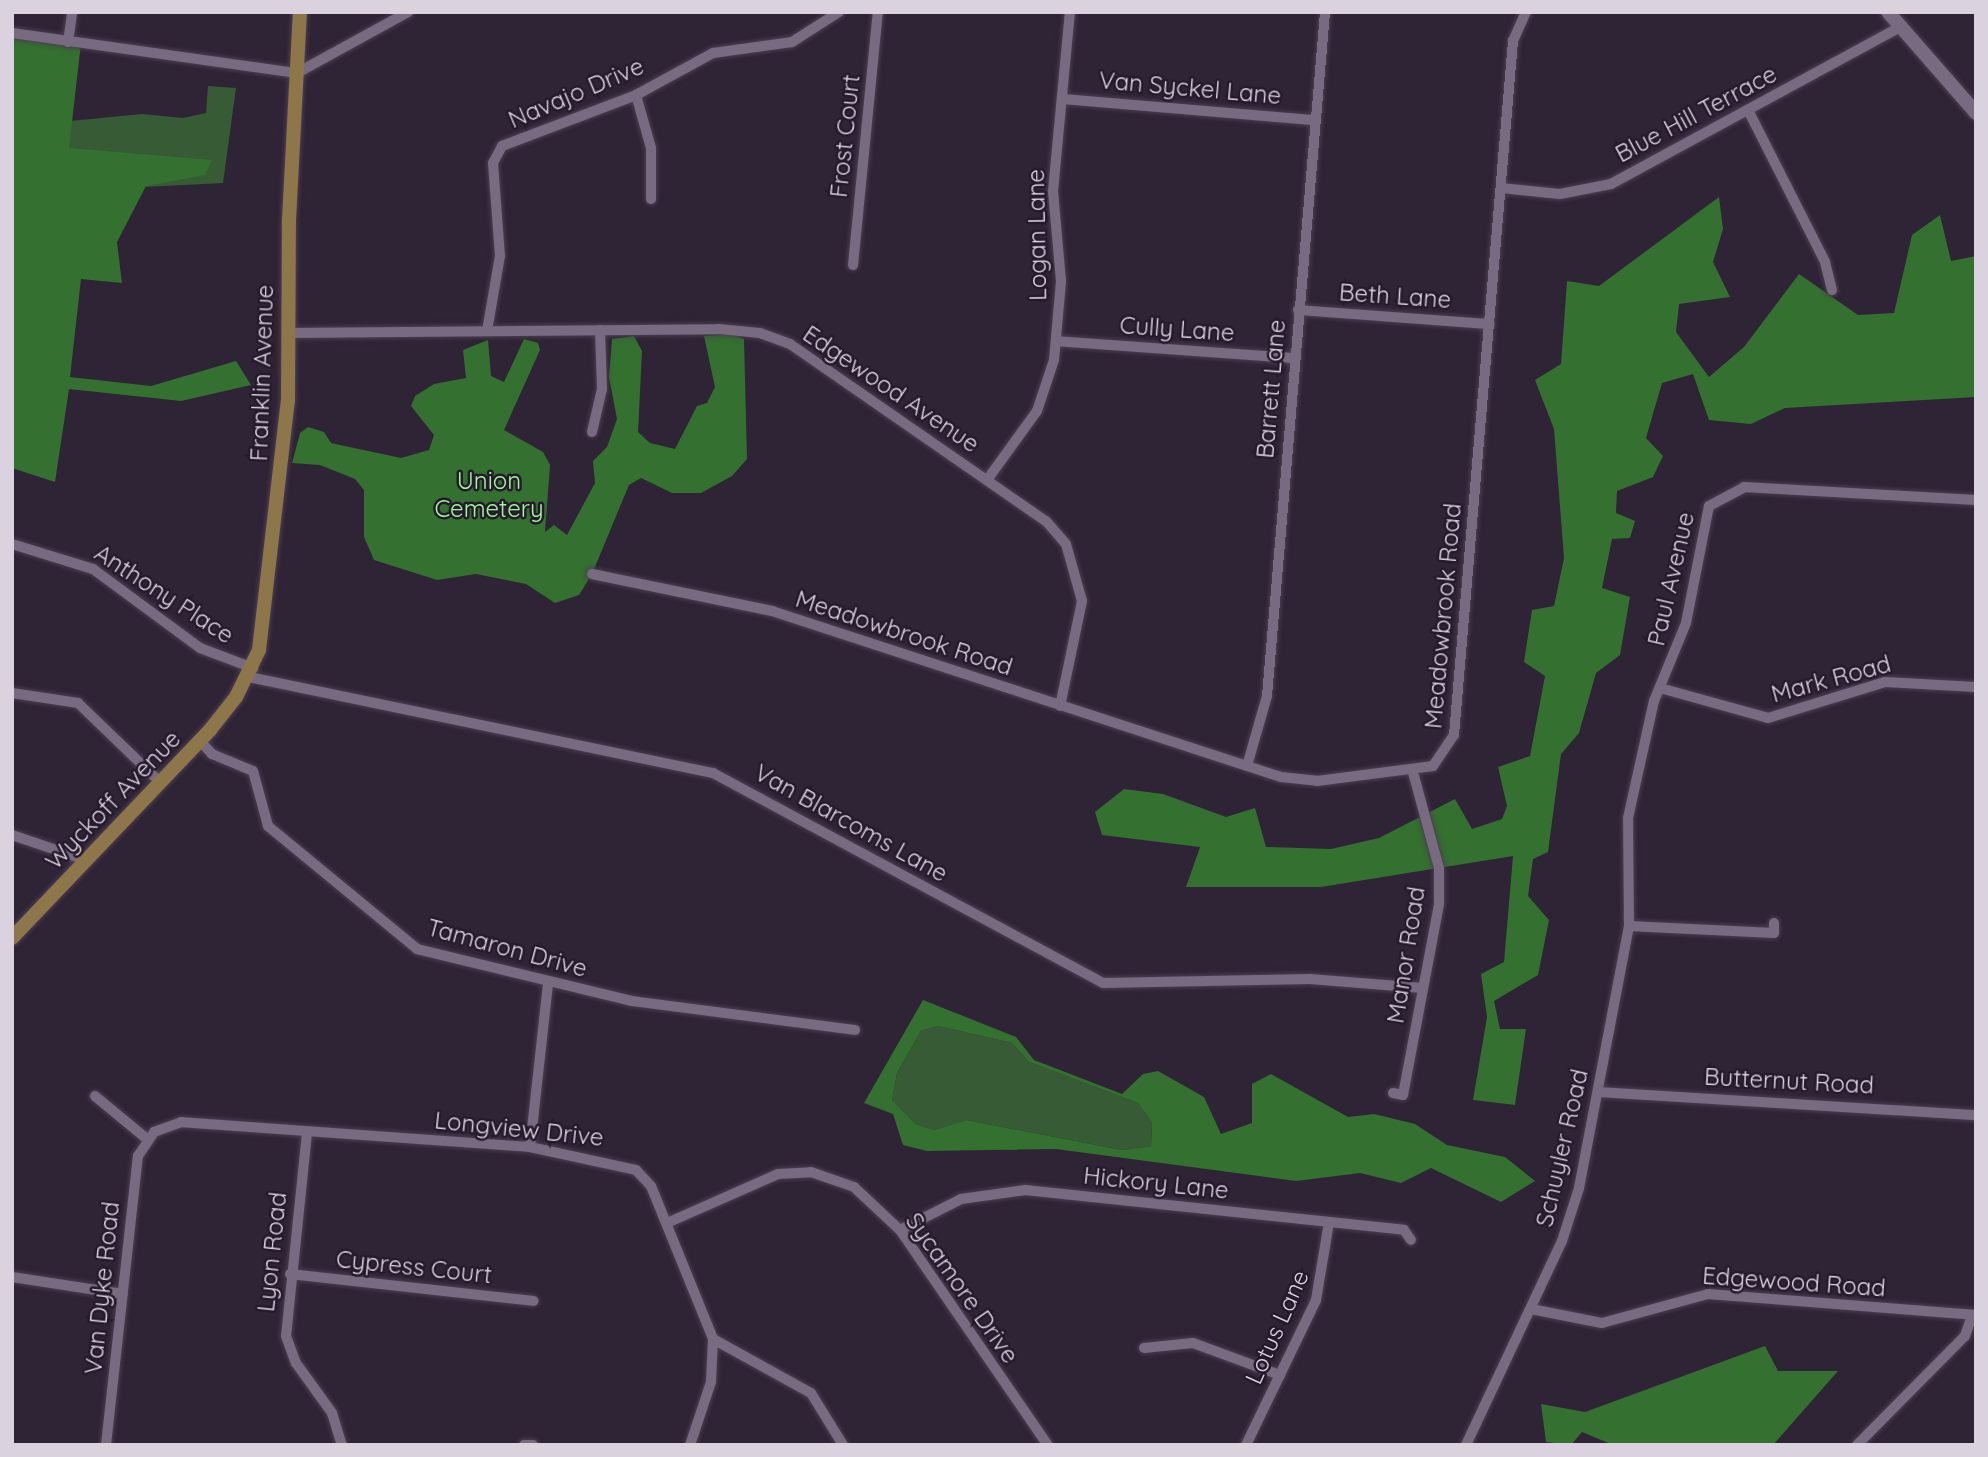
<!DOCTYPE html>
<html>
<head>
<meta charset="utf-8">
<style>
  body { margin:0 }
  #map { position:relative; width:1988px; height:1457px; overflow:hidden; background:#2f2336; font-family:Quicksand,sans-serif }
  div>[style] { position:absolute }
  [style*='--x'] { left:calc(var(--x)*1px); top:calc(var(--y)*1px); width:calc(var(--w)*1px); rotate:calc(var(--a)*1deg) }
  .green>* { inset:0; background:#375b34 }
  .forest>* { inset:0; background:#34702f }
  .roads { filter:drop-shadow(0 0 2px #4a3f4f) drop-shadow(0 0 2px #4a3f4f) }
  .street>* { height:10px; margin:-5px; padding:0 5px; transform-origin:5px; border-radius:5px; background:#786a81 }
  .secondary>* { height:14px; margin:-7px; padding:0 7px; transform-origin:7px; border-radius:7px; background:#786a81 }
  .primary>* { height:14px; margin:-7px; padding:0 7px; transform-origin:7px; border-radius:7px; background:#8e764b }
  span { translate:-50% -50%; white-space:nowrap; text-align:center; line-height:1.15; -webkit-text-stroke:5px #25192c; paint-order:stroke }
  .street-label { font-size:24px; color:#dad2df }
  .park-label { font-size:24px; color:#a1f59a }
  .frame { position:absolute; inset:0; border:14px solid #dad2df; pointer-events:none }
</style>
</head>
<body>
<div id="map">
  <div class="green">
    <i style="clip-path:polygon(12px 56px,60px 122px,142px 114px,183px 118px,206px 113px,208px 86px,236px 88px,223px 183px,123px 188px,109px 262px)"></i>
    <i style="clip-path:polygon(938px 1026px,1012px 1043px,1029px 1062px,1138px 1103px,1152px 1123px,1151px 1148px,1122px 1150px,966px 1120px,934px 1130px,916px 1124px,892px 1100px,897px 1073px,921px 1031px)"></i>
  </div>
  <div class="forest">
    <i style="clip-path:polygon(12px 32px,81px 43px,69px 148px,212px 160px,205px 175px,146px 186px,117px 242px,122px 283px,81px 279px,70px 377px,151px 386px,236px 361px,251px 385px,181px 401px,69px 389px,55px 482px,12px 468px)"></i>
    <i style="clip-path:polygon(1719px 197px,1723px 229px,1713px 262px,1730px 297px,1679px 304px,1676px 332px,1709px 377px,1744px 347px,1799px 274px,1858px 315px,1894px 313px,1912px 235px,1940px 215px,1951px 261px,1976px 256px,1976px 397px,1785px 408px,1751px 424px,1709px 420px,1693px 374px,1662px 383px,1646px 438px,1663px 456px,1653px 477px,1617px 491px,1616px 513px,1635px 521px,1630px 538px,1612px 539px,1602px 588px,1630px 597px,1620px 655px,1596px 673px,1579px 733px,1561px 754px,1548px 852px,1533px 859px,1528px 896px,1549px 920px,1538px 975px,1494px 1001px,1500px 1029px,1526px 1029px,1515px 1105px,1473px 1100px,1487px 1017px,1481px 974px,1504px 962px,1513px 856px,1321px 887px,1186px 887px,1200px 847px,1102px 835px,1095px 812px,1124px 789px,1163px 794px,1226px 817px,1255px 808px,1266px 847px,1331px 849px,1379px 838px,1455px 799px,1472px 829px,1502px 819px,1507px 806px,1498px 767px,1530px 756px,1545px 676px,1524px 662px,1532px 610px,1554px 606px,1564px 558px,1554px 429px,1535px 380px,1561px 364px,1567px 281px,1599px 286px)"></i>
    <i style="clip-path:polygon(732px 334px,744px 339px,747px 459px,732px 476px,701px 493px,672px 493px,641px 478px,629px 485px,592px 574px,579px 595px,555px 603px,526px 584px,476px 574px,437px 580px,374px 560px,364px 537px,364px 490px,355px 479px,320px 465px,292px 463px,300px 433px,308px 427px,324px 432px,331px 443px,401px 458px,429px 450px,434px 435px,411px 406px,415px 396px,434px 384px,466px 378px,463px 350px,488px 340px,491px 376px,504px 382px,524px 339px,538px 343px,540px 350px,504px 430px,543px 452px,550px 465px,545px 532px,554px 525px,567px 535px,595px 483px,593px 461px,607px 447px,617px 419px,609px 377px,612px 339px,634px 336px,642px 351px,638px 432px,650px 443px,675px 449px,697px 406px,707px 403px,715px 387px,704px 336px)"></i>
    <i style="clip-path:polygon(evenodd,923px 1000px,1016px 1037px,1034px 1060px,1122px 1094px,1143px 1074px,1158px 1071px,1204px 1097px,1221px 1134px,1252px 1123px,1252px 1084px,1271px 1074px,1348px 1117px,1374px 1114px,1415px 1124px,1447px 1145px,1505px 1157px,1535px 1181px,1501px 1202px,1431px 1168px,1401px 1183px,1360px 1173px,1296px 1181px,1056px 1149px,927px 1151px,903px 1145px,893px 1114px,864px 1103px,923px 1000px,938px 1026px,1012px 1043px,1029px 1062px,1138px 1103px,1152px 1123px,1151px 1147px,1122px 1150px,966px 1120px,934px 1130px,916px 1124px,892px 1100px,897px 1073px,921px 1031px,938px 1026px)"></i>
    <i style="clip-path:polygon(1765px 1346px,1778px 1371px,1838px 1371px,1773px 1445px,1613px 1445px,1582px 1432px,1571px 1445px,1546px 1442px,1541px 1404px,1585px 1412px)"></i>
  </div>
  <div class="roads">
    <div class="street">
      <i style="--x:12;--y:33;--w:288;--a:8"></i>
      <i style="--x:297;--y:73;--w:127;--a:-28.8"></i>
      <i style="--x:68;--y:42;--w:30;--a:-82"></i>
      <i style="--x:636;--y:95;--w:55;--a:74.2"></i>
      <i style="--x:651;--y:148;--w:51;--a:90"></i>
      <i style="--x:1062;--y:99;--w:252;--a:4.8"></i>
      <i style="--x:1748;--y:110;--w:170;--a:63.1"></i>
      <i style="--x:1825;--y:262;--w:29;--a:76"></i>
      <i style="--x:1501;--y:188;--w:59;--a:5.8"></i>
      <i style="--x:1560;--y:194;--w:52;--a:-11.1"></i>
      <i style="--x:1611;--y:184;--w:329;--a:-28.5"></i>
      <i style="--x:853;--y:265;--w:254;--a:-84.4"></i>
      <i style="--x:1298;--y:310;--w:192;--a:4.2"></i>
      <i style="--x:487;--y:331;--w:76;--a:-80.2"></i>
      <i style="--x:500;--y:256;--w:93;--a:-94.3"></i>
      <i style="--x:493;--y:163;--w:19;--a:-62"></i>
      <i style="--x:502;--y:146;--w:143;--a:-20.8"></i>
      <i style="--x:636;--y:95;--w:88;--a:-28.6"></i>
      <i style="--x:713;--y:53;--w:80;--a:-7.9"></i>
      <i style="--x:792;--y:42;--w:56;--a:-32.6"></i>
      <i style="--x:289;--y:333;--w:430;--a:-0.5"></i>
      <i style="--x:719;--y:329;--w:41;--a:5.6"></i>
      <i style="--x:760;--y:333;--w:32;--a:20"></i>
      <i style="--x:790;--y:344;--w:311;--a:34.7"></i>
      <i style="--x:1046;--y:521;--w:30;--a:49"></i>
      <i style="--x:1066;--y:544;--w:59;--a:74.3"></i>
      <i style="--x:1082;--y:601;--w:107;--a:101.8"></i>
      <i style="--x:1056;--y:341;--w:239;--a:4.1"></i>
      <i style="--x:592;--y:432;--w:44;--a:-76.9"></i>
      <i style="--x:602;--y:389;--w:59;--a:-91.9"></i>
      <i style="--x:987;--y:480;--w:85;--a:-54.1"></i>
      <i style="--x:1037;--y:411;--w:54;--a:-71.6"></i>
      <i style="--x:1054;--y:360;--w:79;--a:-84.9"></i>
      <i style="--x:1061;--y:281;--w:90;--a:-95.1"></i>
      <i style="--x:1053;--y:191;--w:180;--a:-84.6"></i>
      <i style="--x:12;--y:544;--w:85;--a:17.2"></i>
      <i style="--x:93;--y:569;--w:133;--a:36.4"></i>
      <i style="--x:200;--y:648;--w:57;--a:20.7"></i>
      <i style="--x:592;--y:574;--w:184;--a:11.6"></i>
      <i style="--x:772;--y:611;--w:535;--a:18.06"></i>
      <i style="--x:1281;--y:777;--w:36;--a:6"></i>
      <i style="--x:1317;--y:781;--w:117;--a:-7.4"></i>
      <i style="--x:1433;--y:766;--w:37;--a:-56"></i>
      <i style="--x:1454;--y:735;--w:697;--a:-85.14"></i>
      <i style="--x:1513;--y:41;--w:32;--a:-66"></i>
      <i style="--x:249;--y:677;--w:474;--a:11.7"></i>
      <i style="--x:713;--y:773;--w:443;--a:28.3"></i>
      <i style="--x:1103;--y:983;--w:207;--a:-1.1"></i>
      <i style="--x:1310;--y:979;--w:113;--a:4.6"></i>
      <i style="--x:1660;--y:688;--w:112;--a:15.5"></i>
      <i style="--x:1768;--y:718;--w:122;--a:-17.1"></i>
      <i style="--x:1885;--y:682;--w:91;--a:3.1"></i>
      <i style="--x:12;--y:693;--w:67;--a:8.6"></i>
      <i style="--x:78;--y:703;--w:114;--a:43.9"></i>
      <i style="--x:200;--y:741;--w:18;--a:47"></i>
      <i style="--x:212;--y:754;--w:44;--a:22.5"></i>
      <i style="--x:253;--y:771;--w:57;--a:74.7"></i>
      <i style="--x:268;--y:826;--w:193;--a:39.5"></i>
      <i style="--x:417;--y:949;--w:221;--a:13.6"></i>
      <i style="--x:632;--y:1001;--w:225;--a:7.4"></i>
      <i style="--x:1247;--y:766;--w:73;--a:-74.1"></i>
      <i style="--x:1267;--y:696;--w:686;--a:-85.15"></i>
      <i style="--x:12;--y:835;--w:78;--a:18.7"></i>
      <i style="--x:1629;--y:926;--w:145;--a:2.8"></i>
      <i style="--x:1774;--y:933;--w:10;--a:-90"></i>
      <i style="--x:1598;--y:1092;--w:379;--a:3.5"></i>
      <i style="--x:1393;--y:1093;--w:10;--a:11"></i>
      <i style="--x:1403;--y:1095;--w:194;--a:-79.3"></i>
      <i style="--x:1439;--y:904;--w:36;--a:-90"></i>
      <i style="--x:1439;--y:868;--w:99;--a:-105.2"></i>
      <i style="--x:95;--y:1096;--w:67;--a:39.6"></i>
      <i style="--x:307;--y:1133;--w:204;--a:95.9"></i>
      <i style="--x:286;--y:1336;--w:29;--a:70"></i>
      <i style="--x:296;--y:1363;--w:62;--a:54.2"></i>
      <i style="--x:332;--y:1413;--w:34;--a:73"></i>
      <i style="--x:530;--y:1147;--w:165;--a:-83.7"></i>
      <i style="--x:667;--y:1223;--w:121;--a:-23.8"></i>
      <i style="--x:778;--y:1174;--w:33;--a:-3"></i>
      <i style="--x:811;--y:1172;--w:46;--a:19.2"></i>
      <i style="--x:854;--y:1187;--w:63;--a:43.1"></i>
      <i style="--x:900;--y:1230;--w:261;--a:55.5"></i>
      <i style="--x:900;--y:1230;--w:68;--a:-26.9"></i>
      <i style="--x:961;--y:1199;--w:65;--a:-8"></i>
      <i style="--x:1025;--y:1190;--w:381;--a:6"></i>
      <i style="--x:1404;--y:1230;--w:12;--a:55"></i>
      <i style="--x:290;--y:1274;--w:245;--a:6.3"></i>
      <i style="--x:12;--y:1277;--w:112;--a:8.7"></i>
      <i style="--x:1531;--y:1309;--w:72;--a:11.2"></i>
      <i style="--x:1602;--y:1323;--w:110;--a:-15.3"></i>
      <i style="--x:1708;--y:1294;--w:269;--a:4.5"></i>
      <i style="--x:713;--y:1339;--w:112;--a:28.9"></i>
      <i style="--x:811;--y:1393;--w:61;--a:58.4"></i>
      <i style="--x:1144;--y:1348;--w:49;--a:-5.8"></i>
      <i style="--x:1193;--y:1343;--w:93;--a:20.2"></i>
      <i style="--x:106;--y:1445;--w:291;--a:-83.7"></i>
      <i style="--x:138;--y:1156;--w:29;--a:-56"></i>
      <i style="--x:154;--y:1132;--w:29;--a:-20"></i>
      <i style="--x:181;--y:1122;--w:350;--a:4.1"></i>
      <i style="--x:530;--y:1147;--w:108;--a:12.2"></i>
      <i style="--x:636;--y:1170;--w:22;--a:47"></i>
      <i style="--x:651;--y:1186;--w:165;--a:67.9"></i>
      <i style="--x:713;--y:1339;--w:43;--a:92.7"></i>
      <i style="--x:711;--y:1382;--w:66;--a:108.4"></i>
      <i style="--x:524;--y:1445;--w:9;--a:0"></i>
      <i style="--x:1246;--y:1445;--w:161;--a:-64.2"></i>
      <i style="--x:1316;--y:1300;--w:79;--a:-80.5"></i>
      <i style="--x:1466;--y:1445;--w:225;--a:-64.8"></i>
      <i style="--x:1562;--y:1241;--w:56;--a:-72.2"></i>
      <i style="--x:1579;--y:1188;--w:267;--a:-79.2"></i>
      <i style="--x:1629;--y:926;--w:108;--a:-90.5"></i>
      <i style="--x:1628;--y:818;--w:120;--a:-77.5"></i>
      <i style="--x:1654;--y:701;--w:84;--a:-67.7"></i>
      <i style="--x:1686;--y:623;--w:119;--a:-78.9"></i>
      <i style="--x:1709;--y:506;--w:40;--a:-28"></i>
      <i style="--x:1744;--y:487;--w:232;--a:3.2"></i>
      <i style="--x:1857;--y:1445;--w:153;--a:-45.3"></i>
      <i style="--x:1965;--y:1336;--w:21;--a:-71"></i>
    </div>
    <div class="secondary">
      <i style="--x:1888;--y:12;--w:134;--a:48.9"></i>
    </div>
    <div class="primary">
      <i style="--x:12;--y:938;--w:287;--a:-46.4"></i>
      <i style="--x:210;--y:730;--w:42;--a:-51.8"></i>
      <i style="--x:236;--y:697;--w:52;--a:-63.9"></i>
      <i style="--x:259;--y:650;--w:252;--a:-83.4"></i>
      <i style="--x:288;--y:400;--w:180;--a:-89.7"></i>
      <i style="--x:289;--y:220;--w:208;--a:-87"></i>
    </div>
  </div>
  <div class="street-label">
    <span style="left:1190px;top:88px;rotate:5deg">Van Syckel Lane</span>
    <span style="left:576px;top:93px;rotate:-23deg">Navajo Drive</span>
    <span style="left:1696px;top:114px;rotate:-28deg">Blue Hill Terrace</span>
    <span style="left:845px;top:136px;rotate:-84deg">Frost Court</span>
    <span style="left:1037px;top:235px;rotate:-91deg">Logan Lane</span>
    <span style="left:1395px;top:296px;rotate:4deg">Beth Lane</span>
    <span style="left:1177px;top:329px;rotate:4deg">Cully Lane</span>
    <span style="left:262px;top:373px;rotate:-88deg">Franklin Avenue</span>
    <span style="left:891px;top:389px;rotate:34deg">Edgewood Avenue</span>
    <span style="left:1271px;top:389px;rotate:-85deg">Barrett Lane</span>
    <span style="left:1671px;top:579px;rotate:-77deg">Paul Avenue</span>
    <span style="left:164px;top:594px;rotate:33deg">Anthony Place</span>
    <span style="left:1443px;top:616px;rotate:-85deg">Meadowbrook Road</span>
    <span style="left:904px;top:633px;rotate:18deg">Meadowbrook Road</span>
    <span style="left:1831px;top:679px;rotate:-15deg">Mark Road</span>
    <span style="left:113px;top:800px;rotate:-46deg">Wyckoff Avenue</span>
    <span style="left:851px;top:823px;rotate:29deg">Van Blarcoms Lane</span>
    <span style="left:507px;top:948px;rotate:15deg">Tamaron Drive</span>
    <span style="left:1406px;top:955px;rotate:-81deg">Manor Road</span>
    <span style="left:1789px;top:1081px;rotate:3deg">Butternut Road</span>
    <span style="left:519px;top:1129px;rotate:6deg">Longview Drive</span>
    <span style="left:1562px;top:1148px;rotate:-77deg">Schuyler Road</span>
    <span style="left:1156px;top:1183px;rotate:6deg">Hickory Lane</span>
    <span style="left:272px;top:1252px;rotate:-84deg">Lyon Road</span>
    <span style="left:414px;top:1267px;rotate:6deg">Cypress Court</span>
    <span style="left:1794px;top:1282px;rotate:4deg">Edgewood Road</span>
    <span style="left:102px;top:1288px;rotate:-84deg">Van Dyke Road</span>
    <span style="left:962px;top:1288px;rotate:55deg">Sycamore Drive</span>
    <span style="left:1277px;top:1327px;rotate:-66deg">Lotus Lane</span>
  </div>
  <div class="park-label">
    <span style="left:489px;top:495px">Union<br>Cemetery</span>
  </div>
  <div class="frame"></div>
</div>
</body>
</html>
